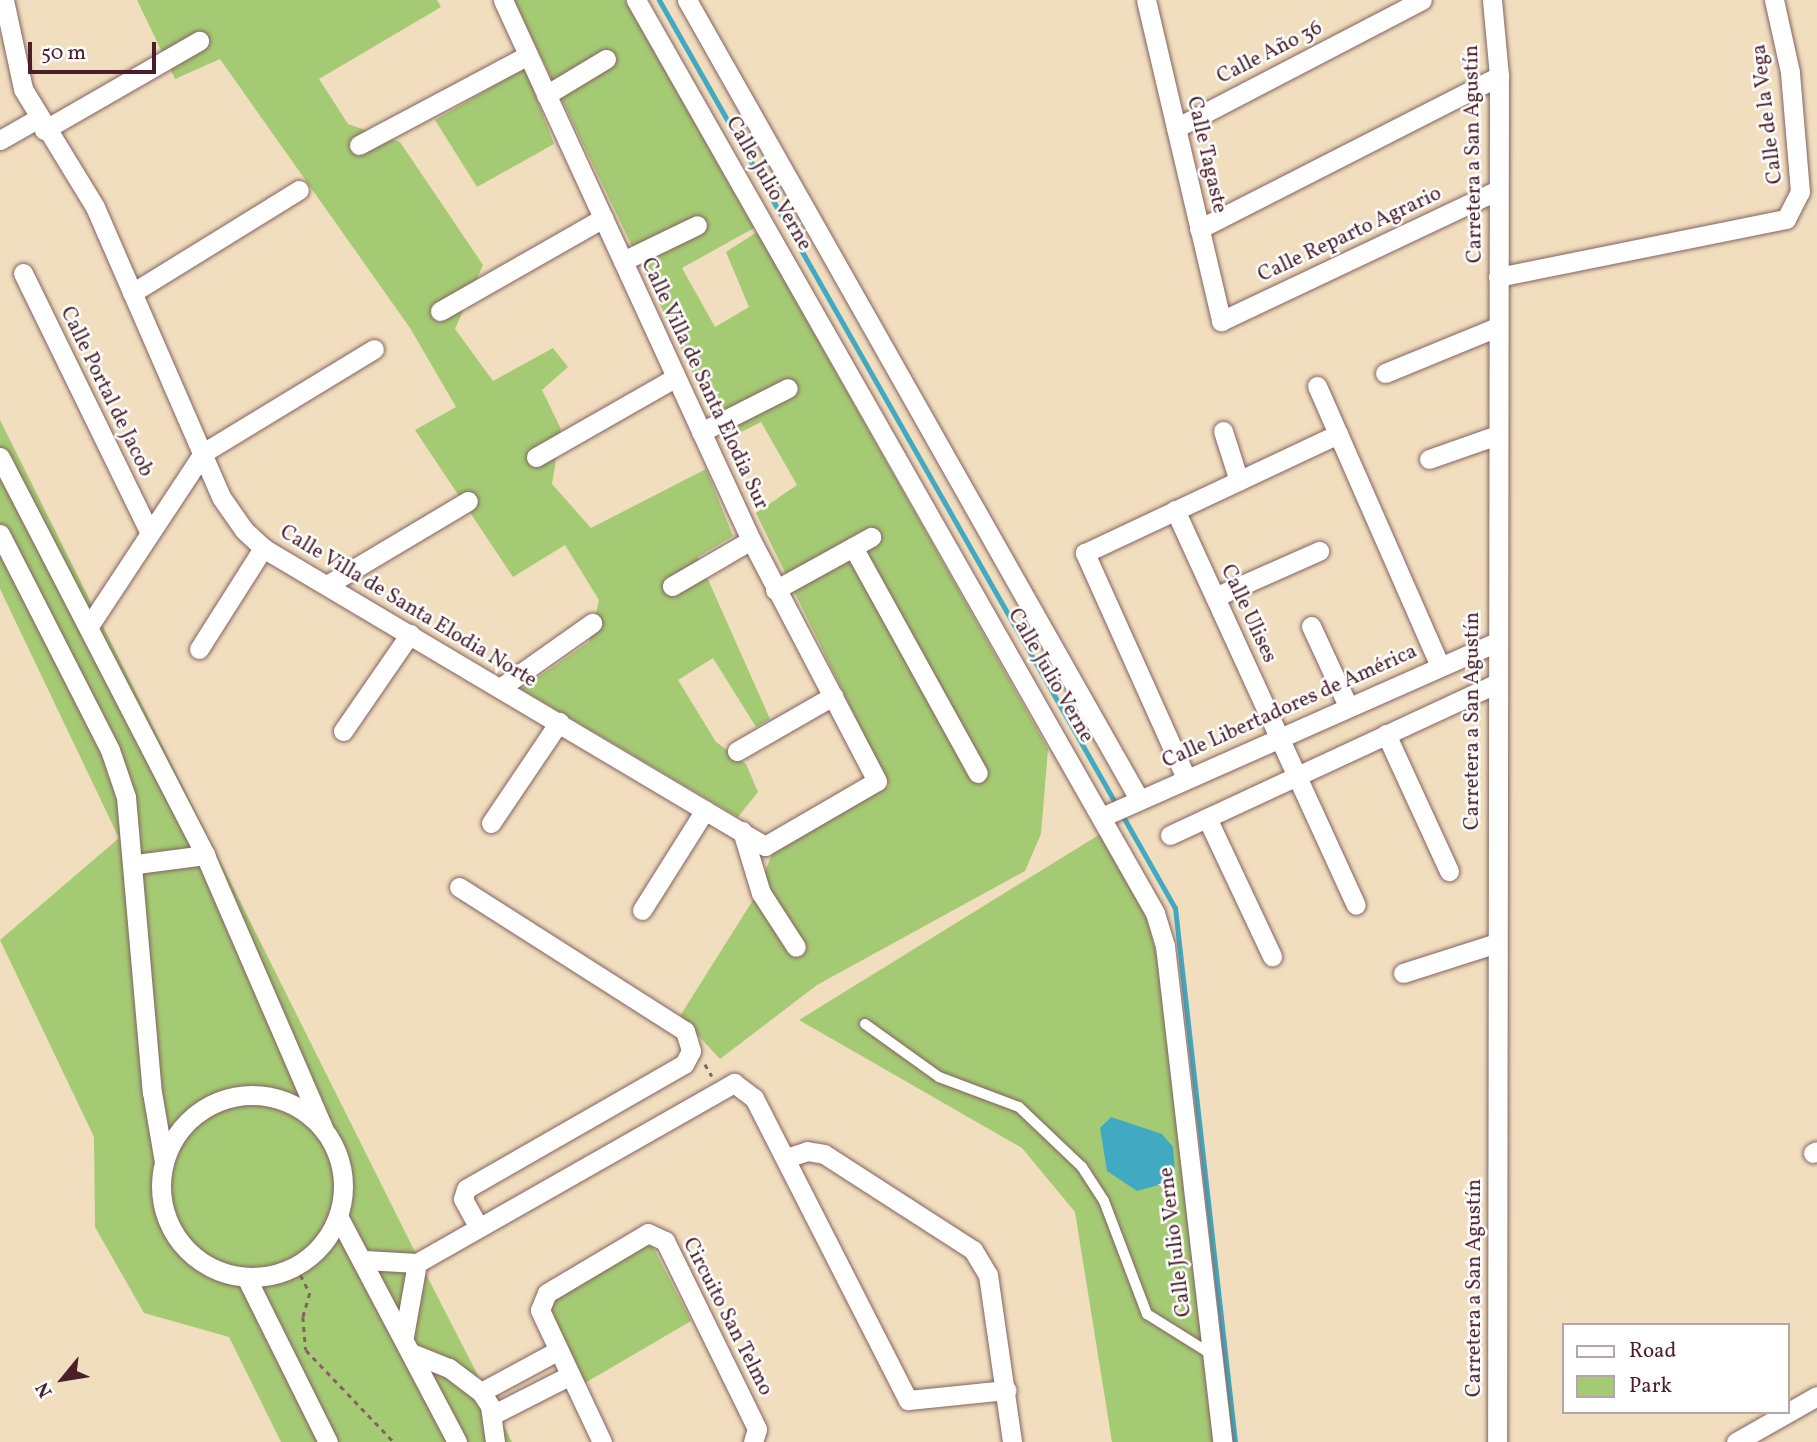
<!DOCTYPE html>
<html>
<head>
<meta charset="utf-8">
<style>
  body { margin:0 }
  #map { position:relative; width:1817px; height:1442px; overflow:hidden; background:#f1debf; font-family:Vollkorn,serif }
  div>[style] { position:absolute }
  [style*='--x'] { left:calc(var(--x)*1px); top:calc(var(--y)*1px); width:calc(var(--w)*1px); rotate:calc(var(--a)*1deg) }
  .green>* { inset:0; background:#a5ca74 }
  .water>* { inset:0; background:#41a9c1 }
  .stream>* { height:5px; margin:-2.5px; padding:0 2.5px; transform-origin:2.5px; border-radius:2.5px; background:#41a9c1 }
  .path>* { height:2.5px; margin-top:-1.25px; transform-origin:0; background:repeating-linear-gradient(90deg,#84625f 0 5px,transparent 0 10px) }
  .roads { filter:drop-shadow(0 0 2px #84625f) drop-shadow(0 0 2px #84625f) }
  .service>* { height:10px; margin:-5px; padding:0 5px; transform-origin:5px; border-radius:5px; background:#fff }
  .minor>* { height:19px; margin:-9.5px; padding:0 9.5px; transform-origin:9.5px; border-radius:9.5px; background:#fff }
  .minor>.ring { margin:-9.5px; padding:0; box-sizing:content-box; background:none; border:19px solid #fff; border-radius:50% }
  span { translate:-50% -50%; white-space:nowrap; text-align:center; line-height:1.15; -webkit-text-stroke:5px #fff; paint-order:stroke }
  .street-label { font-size:21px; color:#4a1f2b }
  .legend { position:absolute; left:1562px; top:1323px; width:228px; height:91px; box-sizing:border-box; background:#fff; border:2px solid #b7a5aa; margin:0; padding:9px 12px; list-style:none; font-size:21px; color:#4a1f2b }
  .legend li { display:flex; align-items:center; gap:14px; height:35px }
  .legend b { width:35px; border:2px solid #b7a5aa }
  .north { position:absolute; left:28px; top:1344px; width:70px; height:70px; -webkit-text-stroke:5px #fff; paint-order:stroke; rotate:240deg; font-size:19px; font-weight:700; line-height:28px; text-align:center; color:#4a1f2b }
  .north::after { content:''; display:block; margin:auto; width:24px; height:32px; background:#4a1f2b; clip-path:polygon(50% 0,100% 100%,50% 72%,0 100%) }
  .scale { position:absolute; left:28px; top:42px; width:128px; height:32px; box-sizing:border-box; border:4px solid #4a1f2b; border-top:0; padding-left:9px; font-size:21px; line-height:24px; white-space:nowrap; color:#4a1f2b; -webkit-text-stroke:5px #fff; paint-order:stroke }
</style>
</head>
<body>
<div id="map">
  <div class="green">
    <i style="clip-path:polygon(137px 0,437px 0,441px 7px,319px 79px,348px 124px,400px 142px,483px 265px,455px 329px,493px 381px,553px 348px,568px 367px,542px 390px,561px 429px,552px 484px,591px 528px,706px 469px,733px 536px,698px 557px,770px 719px,756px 727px,713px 658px,678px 680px,716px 742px,746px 764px,758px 792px,738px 817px,521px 689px,589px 642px,599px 600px,565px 545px,513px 577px,415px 430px,456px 407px,410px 328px,220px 59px,175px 79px)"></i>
    <i style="clip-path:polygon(514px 0,625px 0,754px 228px,682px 268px,715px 327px,749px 307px,726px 252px,757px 232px,1048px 749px,1041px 834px,1025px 871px,817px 985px,720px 1059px,680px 1016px,753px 900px,773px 852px,889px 786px,756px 513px,797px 485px,761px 422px,725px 440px)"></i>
    <i style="clip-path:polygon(525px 68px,554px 144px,477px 187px,435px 120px)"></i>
    <i style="clip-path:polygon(0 420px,431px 1284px,512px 1442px,281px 1442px,229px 1337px,144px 1313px,95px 1227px,94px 1137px,0 940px,119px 838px,0 589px)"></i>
    <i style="clip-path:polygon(1102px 833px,1144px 907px,1159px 964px,1215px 1442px,1112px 1442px,1075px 1212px,1022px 1148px,799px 1020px)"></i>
    <i style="clip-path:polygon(644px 1245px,653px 1247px,691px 1321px,585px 1383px,547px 1318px,550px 1298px)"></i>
  </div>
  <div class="water">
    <i style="clip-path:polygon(1111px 1117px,1162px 1134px,1173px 1147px,1175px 1170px,1159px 1185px,1137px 1191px,1107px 1171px,1100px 1128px)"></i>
  </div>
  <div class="stream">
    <i style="--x:659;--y:0;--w:1044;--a:60.39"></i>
    <i style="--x:1175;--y:908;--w:537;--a:83.59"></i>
  </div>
  <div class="path">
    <i style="--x:705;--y:1064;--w:14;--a:60"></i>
    <i style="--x:296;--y:1266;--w:30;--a:63"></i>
    <i style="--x:310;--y:1293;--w:25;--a:106"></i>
    <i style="--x:303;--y:1317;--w:33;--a:85"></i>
    <i style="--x:306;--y:1350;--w:127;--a:46.3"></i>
  </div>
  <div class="roads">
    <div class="service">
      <i style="--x:865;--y:1024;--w:91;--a:35.6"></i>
      <i style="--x:939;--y:1077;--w:85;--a:20.6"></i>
      <i style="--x:1019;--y:1107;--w:87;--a:43.6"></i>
      <i style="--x:1082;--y:1167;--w:40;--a:57.1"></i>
      <i style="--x:1104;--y:1201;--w:121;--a:69.2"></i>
      <i style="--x:1147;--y:1314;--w:75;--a:32"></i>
    </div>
    <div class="minor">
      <i style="--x:4;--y:0;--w:91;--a:77.9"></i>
      <i style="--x:23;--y:89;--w:138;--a:58.6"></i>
      <i style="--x:95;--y:207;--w:316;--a:66.5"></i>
      <i style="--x:221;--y:497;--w:40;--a:55.1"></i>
      <i style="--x:244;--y:530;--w:26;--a:43"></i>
      <i style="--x:263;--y:548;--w:584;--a:30.69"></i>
      <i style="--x:765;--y:846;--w:129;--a:-30.1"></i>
      <i style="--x:877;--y:781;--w:272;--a:-117.6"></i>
      <i style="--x:751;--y:540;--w:594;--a:-114.67"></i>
      <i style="--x:636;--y:0;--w:1050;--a:60.38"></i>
      <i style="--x:1155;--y:913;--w:34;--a:73"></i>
      <i style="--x:1165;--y:946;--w:499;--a:83.4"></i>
      <i style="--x:687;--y:0;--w:918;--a:60.5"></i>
      <i style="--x:1146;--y:0;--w:330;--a:76.8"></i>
      <i style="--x:1221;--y:321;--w:306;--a:-25.3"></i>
      <i style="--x:1492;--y:0;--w:76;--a:84.7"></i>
      <i style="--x:1499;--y:76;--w:1366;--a:90.08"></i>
      <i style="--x:546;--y:95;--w:70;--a:-31"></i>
      <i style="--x:1176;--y:128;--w:277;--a:-27.5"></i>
      <i style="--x:44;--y:130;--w:179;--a:-29.9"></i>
      <i style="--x:0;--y:140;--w:43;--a:-29.6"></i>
      <i style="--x:359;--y:145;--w:191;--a:-28"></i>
      <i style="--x:1199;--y:229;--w:337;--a:-27"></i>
      <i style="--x:623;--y:261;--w:82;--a:-25.9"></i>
      <i style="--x:23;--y:273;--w:287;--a:64"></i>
      <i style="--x:1498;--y:277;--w:294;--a:-11.4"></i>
      <i style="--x:1786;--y:219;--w:30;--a:-63"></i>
      <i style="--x:1800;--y:192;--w:120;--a:-94.8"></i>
      <i style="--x:1790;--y:72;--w:74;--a:-102.5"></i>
      <i style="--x:132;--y:293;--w:196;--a:-31.7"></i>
      <i style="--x:440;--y:311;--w:188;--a:-29.7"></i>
      <i style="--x:1385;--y:373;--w:121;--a:-22.3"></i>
      <i style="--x:1317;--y:386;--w:306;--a:66.3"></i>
      <i style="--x:1223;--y:431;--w:52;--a:72.3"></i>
      <i style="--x:701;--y:432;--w:97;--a:-26.8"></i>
      <i style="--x:0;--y:457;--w:448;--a:62.7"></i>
      <i style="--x:205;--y:855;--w:297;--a:66.6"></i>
      <i style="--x:536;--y:457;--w:161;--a:-29.7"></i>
      <i style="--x:1429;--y:459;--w:72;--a:-19.4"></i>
      <i style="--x:1175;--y:510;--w:434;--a:65.4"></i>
      <i style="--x:0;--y:534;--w:242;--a:63"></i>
      <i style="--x:110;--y:750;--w:50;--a:71.2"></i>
      <i style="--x:126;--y:797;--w:296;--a:85"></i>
      <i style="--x:152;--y:1092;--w:71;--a:80.3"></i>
      <i style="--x:853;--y:547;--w:258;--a:61.1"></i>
      <i style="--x:327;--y:585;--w:164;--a:-30.8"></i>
      <i style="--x:672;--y:586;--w:91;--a:-30.2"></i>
      <i style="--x:775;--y:590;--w:110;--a:-28.9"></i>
      <i style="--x:1215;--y:597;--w:114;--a:-23.9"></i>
      <i style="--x:89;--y:626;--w:207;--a:-56.6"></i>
      <i style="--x:203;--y:453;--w:200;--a:-31.3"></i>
      <i style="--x:1311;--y:626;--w:88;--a:65.2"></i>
      <i style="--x:199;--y:649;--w:120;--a:-57.6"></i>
      <i style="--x:500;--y:688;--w:113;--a:-35.2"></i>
      <i style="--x:343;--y:731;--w:118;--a:-55.4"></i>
      <i style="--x:1386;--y:734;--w:151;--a:65.3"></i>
      <i style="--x:737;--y:751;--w:111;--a:-29.8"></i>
      <i style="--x:1186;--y:778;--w:247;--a:-114.2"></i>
      <i style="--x:1085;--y:553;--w:280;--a:-25.2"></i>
      <i style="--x:1104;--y:816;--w:429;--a:-23.9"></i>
      <i style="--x:1207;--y:818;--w:153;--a:64.8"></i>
      <i style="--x:491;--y:823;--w:122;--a:-56"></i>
      <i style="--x:742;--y:831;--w:65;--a:73"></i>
      <i style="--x:761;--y:893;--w:64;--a:57.1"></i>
      <i style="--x:1170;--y:835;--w:359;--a:-24.9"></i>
      <i style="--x:136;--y:864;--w:70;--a:-7.4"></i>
      <i style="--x:459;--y:887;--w:268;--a:32.5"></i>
      <i style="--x:685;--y:1031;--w:21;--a:73"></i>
      <i style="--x:691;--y:1051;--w:15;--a:118"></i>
      <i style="--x:684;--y:1064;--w:251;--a:150.2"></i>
      <i style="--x:466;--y:1189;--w:10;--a:107"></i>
      <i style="--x:463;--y:1199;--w:31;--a:61"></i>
      <i style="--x:642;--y:910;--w:118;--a:-57.8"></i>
      <i style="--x:1403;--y:973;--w:96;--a:-17.7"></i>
      <i class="ring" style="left:161px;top:1095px;width:163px;height:163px"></i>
      <i style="--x:1813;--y:1153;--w:4;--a:-27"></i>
      <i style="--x:786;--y:1158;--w:22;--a:-18"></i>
      <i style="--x:807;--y:1151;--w:17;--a:10"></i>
      <i style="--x:824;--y:1154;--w:177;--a:32.8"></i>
      <i style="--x:973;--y:1250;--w:29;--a:59"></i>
      <i style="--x:988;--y:1275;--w:169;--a:81.8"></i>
      <i style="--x:339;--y:1218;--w:253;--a:62.2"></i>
      <i style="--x:365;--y:1260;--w:52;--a:3.3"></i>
      <i style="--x:417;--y:1263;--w:365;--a:-29.6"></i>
      <i style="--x:734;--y:1083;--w:25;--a:37"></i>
      <i style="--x:754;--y:1098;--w:339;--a:63"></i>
      <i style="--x:908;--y:1400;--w:99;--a:-5.8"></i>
      <i style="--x:246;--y:1277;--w:184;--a:63.6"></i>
      <i style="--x:404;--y:1336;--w:74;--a:-79.9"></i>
      <i style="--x:414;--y:1354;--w:38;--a:22"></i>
      <i style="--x:449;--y:1368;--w:40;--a:37"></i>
      <i style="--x:481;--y:1392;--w:17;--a:57"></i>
      <i style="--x:490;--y:1406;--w:36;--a:82"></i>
      <i style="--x:481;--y:1392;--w:86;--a:-28.3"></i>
      <i style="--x:492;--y:1415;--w:86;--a:-26.9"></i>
      <i style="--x:602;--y:1442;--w:146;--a:-115.2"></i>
      <i style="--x:540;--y:1310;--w:18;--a:-68"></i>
      <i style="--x:547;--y:1293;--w:117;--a:-30.7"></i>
      <i style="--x:648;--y:1233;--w:19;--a:25"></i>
      <i style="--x:665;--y:1241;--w:209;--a:63.9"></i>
      <i style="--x:757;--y:1429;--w:14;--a:107"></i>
      <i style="--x:1736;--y:1442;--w:93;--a:-29.6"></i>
    </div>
  </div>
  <div class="street-label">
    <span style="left:1270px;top:53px;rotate:-27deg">Calle Año 36</span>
    <span style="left:1768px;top:114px;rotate:-97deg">Calle de la Vega</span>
    <span style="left:1474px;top:154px;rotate:-91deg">Carretera a San Agustín</span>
    <span style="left:1206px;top:155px;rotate:77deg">Calle Tagaste</span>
    <span style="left:768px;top:184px;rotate:60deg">Calle Julio Verne</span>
    <span style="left:1350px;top:235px;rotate:-25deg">Calle Reparto Agrario</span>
    <span style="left:704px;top:384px;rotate:65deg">Calle Villa de Santa Elodia Sur</span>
    <span style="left:106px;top:392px;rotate:64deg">Calle Portal de Jacob</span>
    <span style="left:408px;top:607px;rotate:31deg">Calle Villa de Santa Elodia Norte</span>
    <span style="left:1248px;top:614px;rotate:65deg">Calle Ulises</span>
    <span style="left:1050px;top:676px;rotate:60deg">Calle Julio Verne</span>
    <span style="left:1290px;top:707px;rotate:-24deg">Calle Libertadores de América</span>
    <span style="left:1473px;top:721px;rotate:-90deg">Carretera a San Agustín</span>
    <span style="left:1176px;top:1242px;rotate:-97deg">Calle Julio Verne</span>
    <span style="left:1475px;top:1288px;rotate:-90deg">Carretera a San Agustín</span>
    <span style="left:727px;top:1317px;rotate:63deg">Circuito San Telmo</span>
  </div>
  <ul class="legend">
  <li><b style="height:9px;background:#fff"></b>Road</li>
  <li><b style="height:19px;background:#a5ca74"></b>Park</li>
  </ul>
  <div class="north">N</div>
  <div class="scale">50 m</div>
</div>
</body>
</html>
